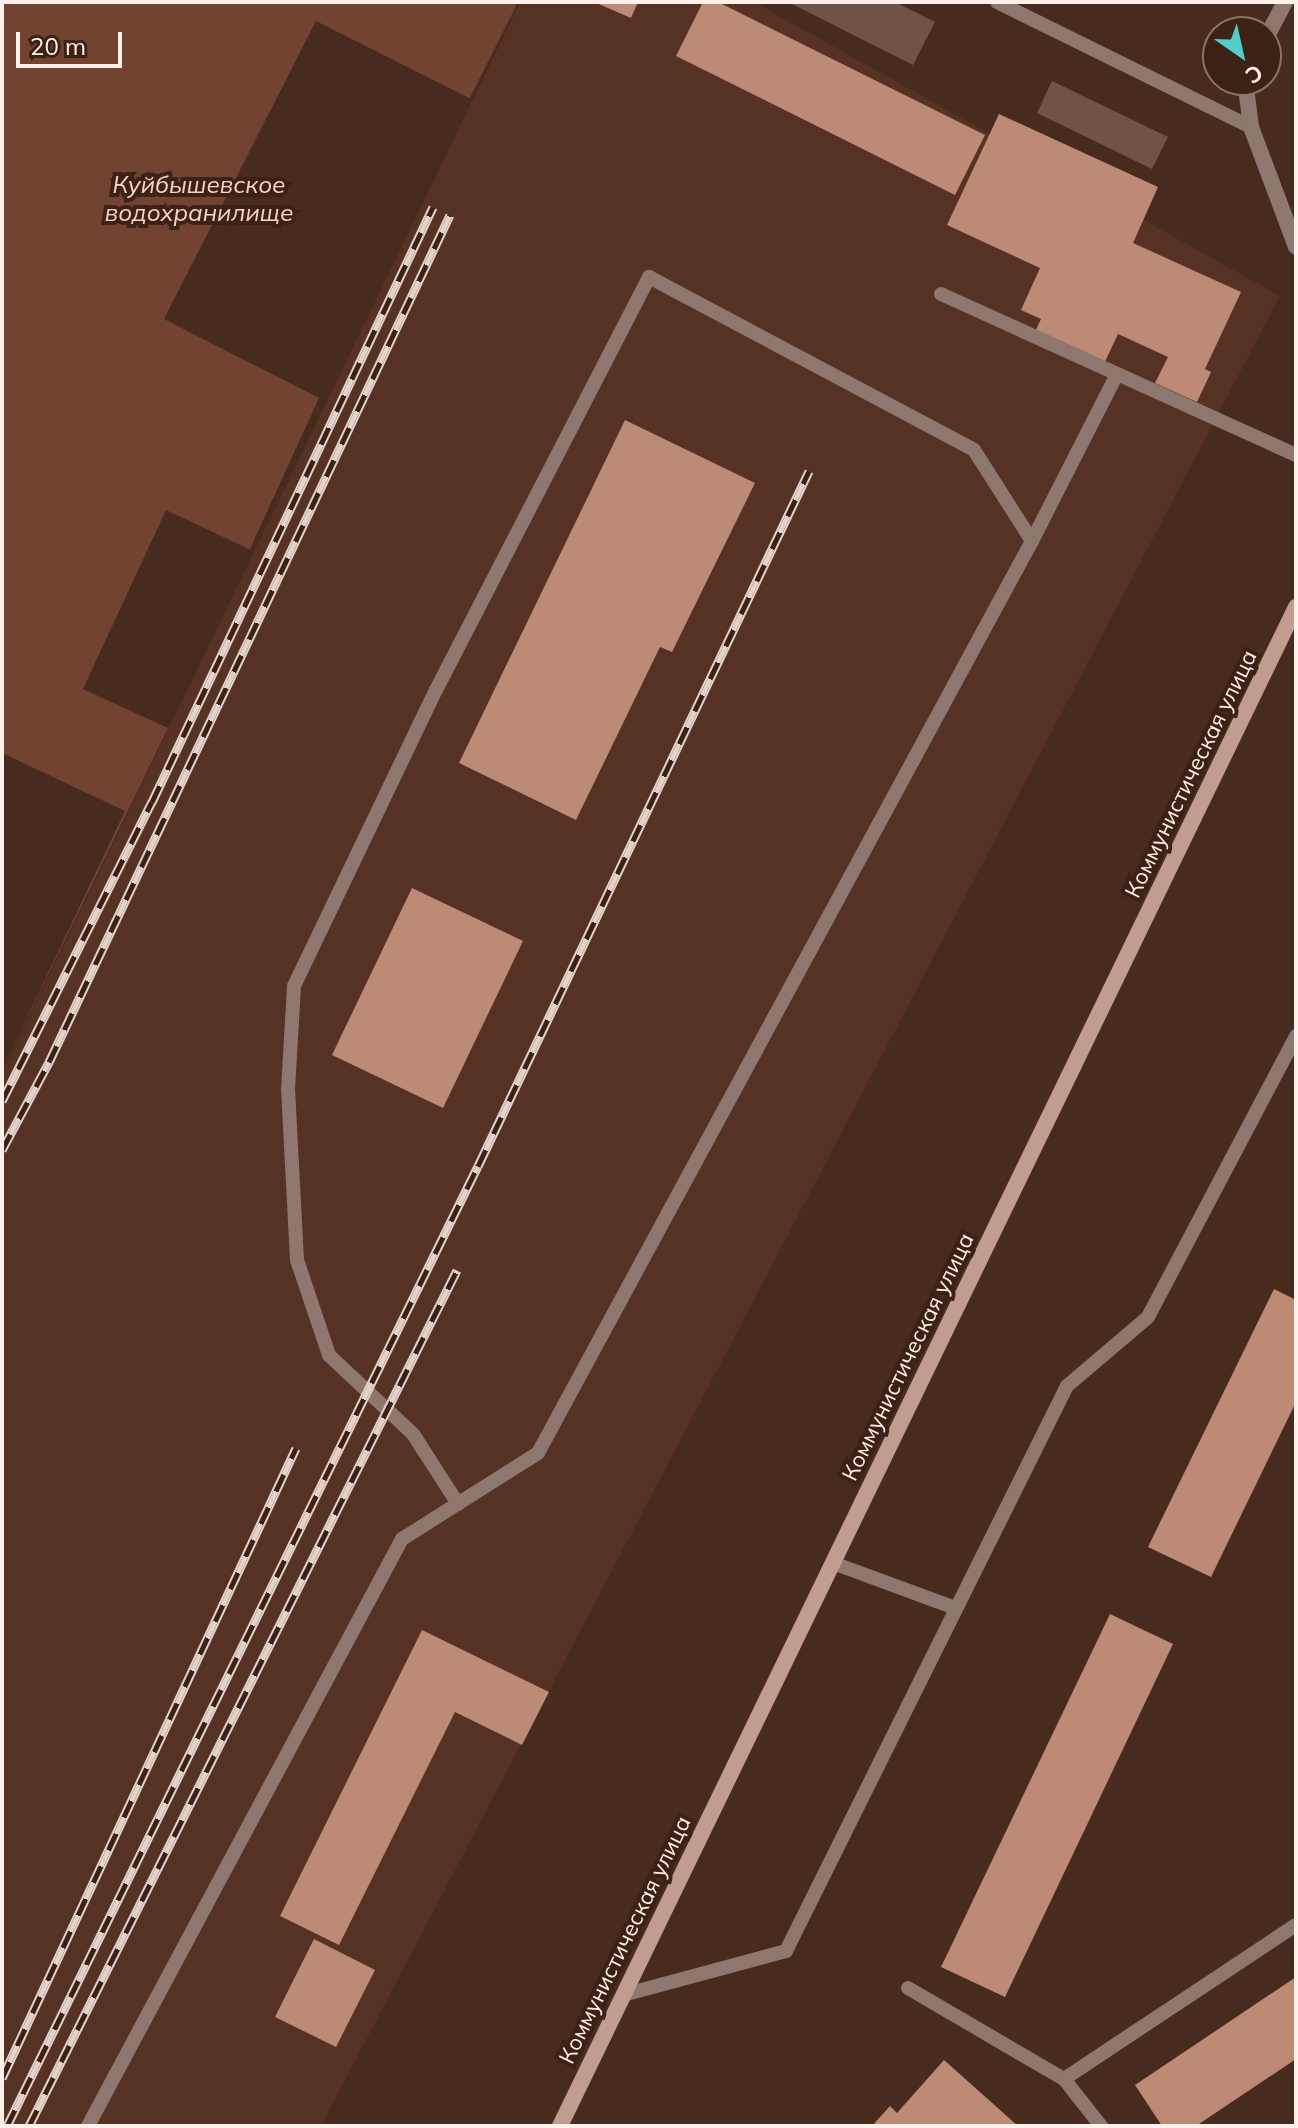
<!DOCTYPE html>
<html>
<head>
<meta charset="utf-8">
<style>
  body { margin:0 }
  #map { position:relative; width:1298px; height:2128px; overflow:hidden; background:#472b1f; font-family:Mulish,sans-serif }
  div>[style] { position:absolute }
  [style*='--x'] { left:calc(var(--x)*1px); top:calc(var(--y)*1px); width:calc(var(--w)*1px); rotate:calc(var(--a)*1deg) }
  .built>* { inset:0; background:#553223 }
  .green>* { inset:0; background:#705347 }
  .water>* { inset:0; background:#714330 }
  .pier>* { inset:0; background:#472b1f }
  .building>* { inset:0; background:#bd8a75 }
  .lane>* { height:14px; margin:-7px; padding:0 7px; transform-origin:7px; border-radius:7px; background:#8d776e }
  .street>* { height:16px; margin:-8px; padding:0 8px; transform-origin:8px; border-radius:8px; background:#8d776e }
  .secondary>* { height:16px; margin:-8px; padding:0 8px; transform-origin:8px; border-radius:8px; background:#c09d8e }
  .rail>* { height:9px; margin-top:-4.5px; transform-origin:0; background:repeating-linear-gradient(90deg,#3c2115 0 18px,#e3d2ca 0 36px); box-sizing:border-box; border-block:2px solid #e3d2ca }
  span { translate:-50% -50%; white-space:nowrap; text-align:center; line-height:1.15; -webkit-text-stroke:8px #3c2115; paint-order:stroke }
  .street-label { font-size:22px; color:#fff0e9 }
  .water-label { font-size:24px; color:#f4d4c7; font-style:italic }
  .frame { position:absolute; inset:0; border:4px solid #fff0e9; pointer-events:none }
  .north { position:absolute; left:1202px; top:16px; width:80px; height:80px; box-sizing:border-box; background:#3c2115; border:2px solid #8a746a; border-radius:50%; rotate:146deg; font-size:22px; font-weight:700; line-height:32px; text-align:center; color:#fff0e9 }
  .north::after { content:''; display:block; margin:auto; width:28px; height:36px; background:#53cdcb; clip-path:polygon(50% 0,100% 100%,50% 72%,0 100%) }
  .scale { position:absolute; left:16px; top:32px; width:106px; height:36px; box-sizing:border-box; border:4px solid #fff0e9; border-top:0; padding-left:10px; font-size:24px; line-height:28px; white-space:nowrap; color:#fff0e9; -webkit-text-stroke:6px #3c2115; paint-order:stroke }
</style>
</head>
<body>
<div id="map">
  <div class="built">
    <i style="clip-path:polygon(520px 2px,754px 2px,1280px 296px,321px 2126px,2px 2126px,2px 1073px)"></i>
  </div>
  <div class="green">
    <i style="clip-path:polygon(788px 2px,895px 2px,935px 22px,913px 65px)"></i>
    <i style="clip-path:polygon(1052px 81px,1168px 137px,1152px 169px,1037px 113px)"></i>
  </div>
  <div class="water">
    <i style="clip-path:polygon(2px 2px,518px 2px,319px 398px,168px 728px,2px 1070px)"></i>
  </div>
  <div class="pier">
    <i style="clip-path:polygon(316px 21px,471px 99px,319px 398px,164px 319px)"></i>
    <i style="clip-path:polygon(166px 510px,251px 550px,168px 728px,83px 689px)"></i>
    <i style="clip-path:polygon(2px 753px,125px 811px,2px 1070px)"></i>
  </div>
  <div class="building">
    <i style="clip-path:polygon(594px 2px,638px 2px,631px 18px)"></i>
    <i style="clip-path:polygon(703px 2px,718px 2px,985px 135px,955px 195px,676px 56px)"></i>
    <i style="clip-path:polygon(999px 114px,1158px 187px,1133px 243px,1241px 292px,1205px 369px,1211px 372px,1197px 402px,1155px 383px,1168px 357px,1118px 334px,1103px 366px,1034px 334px,1041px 319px,1021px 310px,1040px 268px,947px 225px)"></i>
    <i style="clip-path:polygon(625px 420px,755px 483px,672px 652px,660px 647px,576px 820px,459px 763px)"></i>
    <i style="clip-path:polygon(412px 888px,523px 941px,443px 1108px,332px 1055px)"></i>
    <i style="clip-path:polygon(1274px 1289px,1296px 1300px,1296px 1402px,1211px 1577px,1148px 1547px)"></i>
    <i style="clip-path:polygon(1110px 1614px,1173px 1644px,1005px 1997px,941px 1967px)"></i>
    <i style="clip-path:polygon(422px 1630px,549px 1692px,522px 1745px,455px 1712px,339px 1945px,280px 1916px)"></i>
    <i style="clip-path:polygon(314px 1939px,375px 1970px,336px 2047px,275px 2017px)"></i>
    <i style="clip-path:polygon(1296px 1977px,1296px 2059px,1196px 2126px,1162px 2126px,1135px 2085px)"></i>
    <i style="clip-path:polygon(944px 2060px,1018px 2126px,872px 2126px,890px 2106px,897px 2113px)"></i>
  </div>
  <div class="lane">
    <i style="--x:997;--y:2;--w:283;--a:26.2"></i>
    <i style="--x:941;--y:294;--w:390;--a:24.4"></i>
    <i style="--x:458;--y:1504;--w:83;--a:-122.7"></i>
    <i style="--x:413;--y:1434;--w:115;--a:-136.8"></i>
    <i style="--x:329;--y:1355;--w:100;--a:-108.6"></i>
    <i style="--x:297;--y:1260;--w:170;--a:-93"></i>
    <i style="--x:288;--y:1090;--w:104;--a:-86.7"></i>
    <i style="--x:294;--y:986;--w:328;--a:-64.4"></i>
    <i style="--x:436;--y:690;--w:465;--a:-62.7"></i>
    <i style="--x:649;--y:277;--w:368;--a:28"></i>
    <i style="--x:974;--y:450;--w:108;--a:57.5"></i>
    <i style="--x:833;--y:1563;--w:130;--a:20.2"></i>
    <i style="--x:908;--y:1988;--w:181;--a:30.3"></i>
    <i style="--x:1064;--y:2079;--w:60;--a:51.8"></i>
    <i style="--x:623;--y:1995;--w:169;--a:-15.1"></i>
    <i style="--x:786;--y:1951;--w:631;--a:-63.56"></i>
    <i style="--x:1067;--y:1386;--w:106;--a:-40.4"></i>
    <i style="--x:1148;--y:1317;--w:318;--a:-62.2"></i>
    <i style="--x:1064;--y:2079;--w:278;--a:-33.6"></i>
    <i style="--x:88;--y:2126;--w:666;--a:-61.86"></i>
    <i style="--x:402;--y:1539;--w:161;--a:-32.3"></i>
    <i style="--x:538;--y:1453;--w:1037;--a:-61.56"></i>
    <i style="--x:1032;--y:541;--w:187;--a:-63"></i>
  </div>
  <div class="street">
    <i style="--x:1266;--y:38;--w:41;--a:-62.2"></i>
    <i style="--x:1245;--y:80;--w:47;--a:82.7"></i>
    <i style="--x:1251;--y:127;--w:128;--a:69.4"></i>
  </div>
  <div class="secondary">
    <i style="--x:560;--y:2126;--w:1688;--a:-64.15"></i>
  </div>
  <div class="rail">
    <i style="--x:2;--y:1101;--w:335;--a:-63.4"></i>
    <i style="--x:152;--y:802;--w:658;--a:-64.72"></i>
    <i style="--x:2;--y:1150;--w:100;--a:-61.9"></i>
    <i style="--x:49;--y:1062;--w:937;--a:-64.67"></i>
    <i style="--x:2;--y:2078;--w:695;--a:-64.98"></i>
    <i style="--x:7;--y:2126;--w:1069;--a:-63.87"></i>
    <i style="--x:478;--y:1166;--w:770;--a:-64.53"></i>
    <i style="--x:29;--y:2126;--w:957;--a:-63.43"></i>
  </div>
  <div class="street-label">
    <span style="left:1191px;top:774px;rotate:-64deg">Коммунистическая улица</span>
    <span style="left:908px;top:1357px;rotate:-64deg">Коммунистическая улица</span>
    <span style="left:625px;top:1940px;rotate:-64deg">Коммунистическая улица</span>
  </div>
  <div class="water-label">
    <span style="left:199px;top:199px">Куйбышевское<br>водохранилище</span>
  </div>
  <div class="frame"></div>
  <div class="north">С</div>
  <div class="scale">20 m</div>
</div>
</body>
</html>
